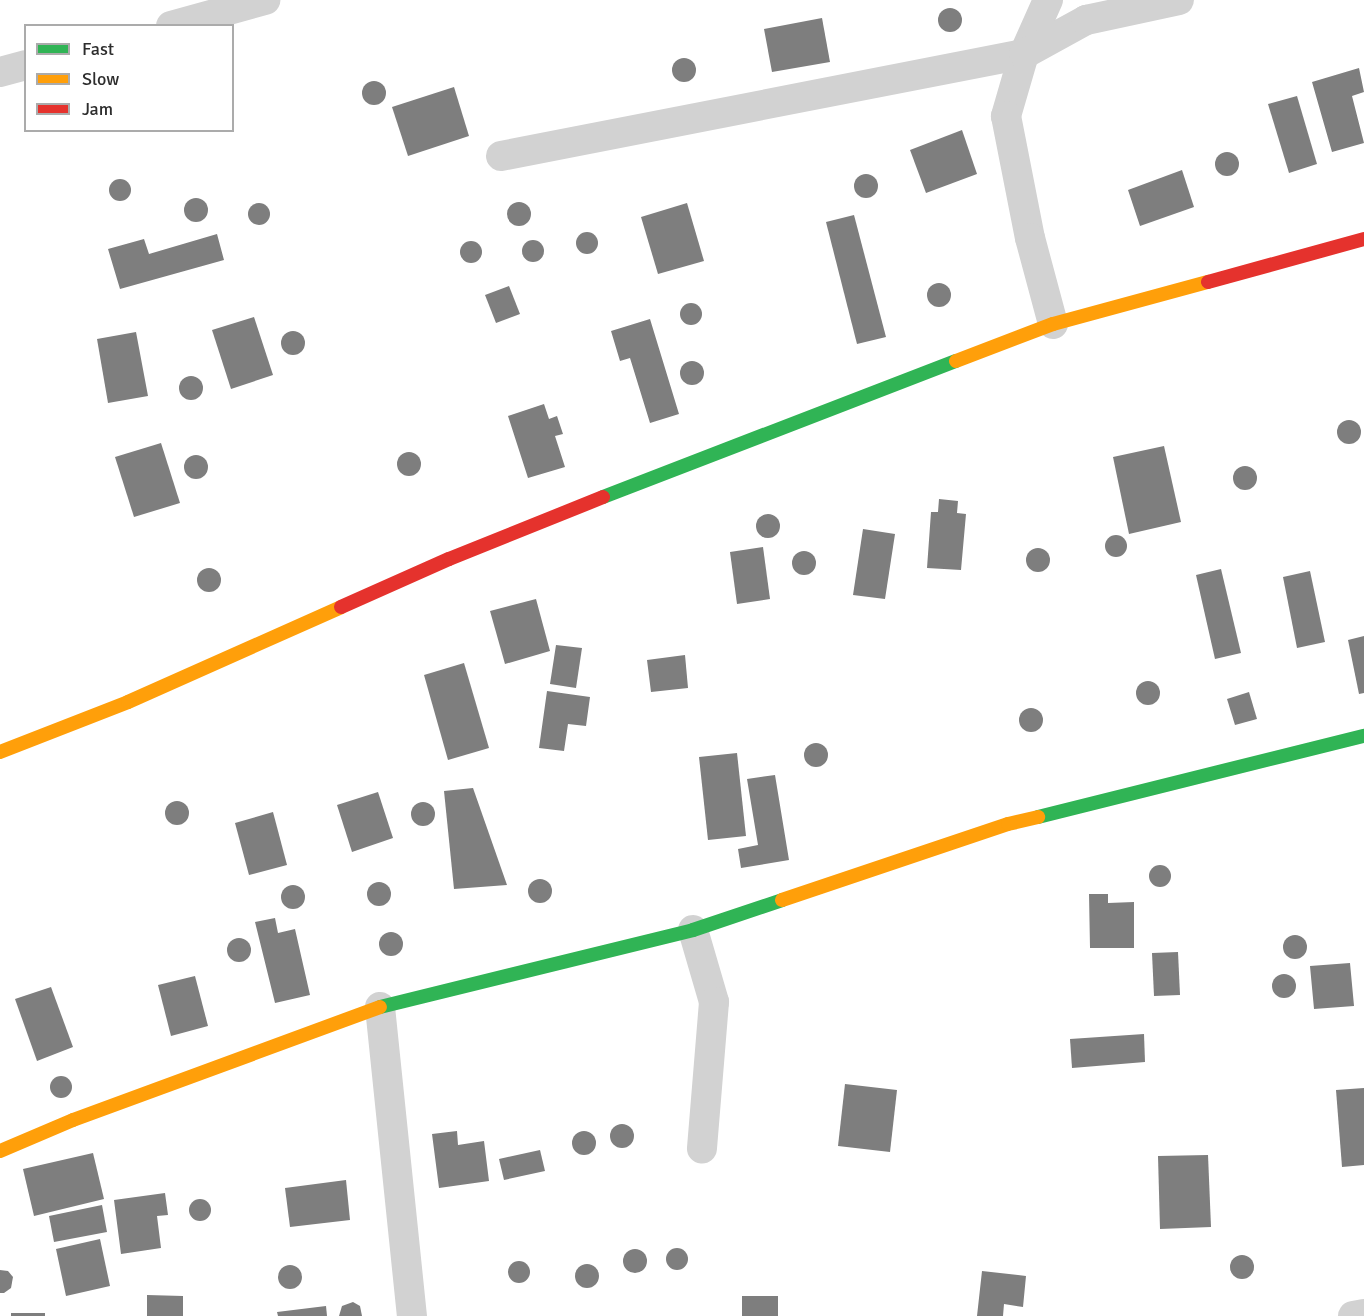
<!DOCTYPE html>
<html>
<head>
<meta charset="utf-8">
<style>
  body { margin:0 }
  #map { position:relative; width:1364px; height:1316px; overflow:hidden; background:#fff; font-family:Signika,sans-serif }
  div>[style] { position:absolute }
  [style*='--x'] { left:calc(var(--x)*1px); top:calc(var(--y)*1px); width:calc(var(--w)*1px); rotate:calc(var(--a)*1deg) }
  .building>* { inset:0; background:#7e7e7e }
  .round { border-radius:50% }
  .street>* { height:30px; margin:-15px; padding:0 15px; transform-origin:15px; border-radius:15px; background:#d2d2d2 }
  .fast>* { height:14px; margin:-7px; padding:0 7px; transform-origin:7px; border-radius:7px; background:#30b455 }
  .slow>* { height:14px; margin:-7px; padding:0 7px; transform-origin:7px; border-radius:7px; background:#ff9f0a }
  .jam>* { height:14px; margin:-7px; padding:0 7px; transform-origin:7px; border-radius:7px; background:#e5322d }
  span { translate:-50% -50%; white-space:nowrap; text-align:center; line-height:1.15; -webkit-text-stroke:6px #fff; paint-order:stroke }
  .legend { position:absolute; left:24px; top:24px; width:210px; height:108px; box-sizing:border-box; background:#fff; border:2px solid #ababab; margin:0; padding:8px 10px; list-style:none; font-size:18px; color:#2d2d2d }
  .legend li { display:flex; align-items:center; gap:12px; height:30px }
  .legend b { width:30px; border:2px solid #ababab }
</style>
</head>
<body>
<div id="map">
  <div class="building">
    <i class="round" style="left:938px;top:8px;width:24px;height:24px"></i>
    <i style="clip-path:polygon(822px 18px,830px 62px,772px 72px,764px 29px)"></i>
    <i class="round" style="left:672px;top:58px;width:24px;height:24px"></i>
    <i style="clip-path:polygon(1359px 68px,1364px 92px,1352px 96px,1364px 143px,1332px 152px,1312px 82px)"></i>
    <i class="round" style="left:362px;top:81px;width:24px;height:24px"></i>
    <i style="clip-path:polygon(454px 87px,469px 136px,408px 156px,392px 107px)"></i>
    <i style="clip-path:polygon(1297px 96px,1317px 164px,1289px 173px,1268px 104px)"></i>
    <i style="clip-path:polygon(962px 130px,977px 174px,926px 193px,910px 150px)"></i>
    <i class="round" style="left:1215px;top:152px;width:24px;height:24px"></i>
    <i style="clip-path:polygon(1182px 170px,1194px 207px,1140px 226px,1128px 190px)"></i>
    <i class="round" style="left:854px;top:174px;width:24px;height:24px"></i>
    <i class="round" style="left:109px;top:179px;width:22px;height:22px"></i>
    <i class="round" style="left:184px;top:198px;width:24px;height:24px"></i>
    <i class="round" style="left:507px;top:202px;width:24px;height:24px"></i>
    <i class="round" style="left:248px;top:203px;width:22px;height:22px"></i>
    <i style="clip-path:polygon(687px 203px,704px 261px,658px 274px,641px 217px)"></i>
    <i style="clip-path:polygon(854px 215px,886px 337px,857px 344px,826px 222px)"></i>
    <i class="round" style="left:576px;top:232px;width:22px;height:22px"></i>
    <i style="clip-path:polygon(217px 234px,224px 260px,120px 289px,108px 249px,144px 239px,149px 254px)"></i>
    <i class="round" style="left:522px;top:240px;width:22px;height:22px"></i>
    <i class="round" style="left:460px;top:241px;width:22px;height:22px"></i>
    <i class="round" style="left:927px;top:283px;width:24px;height:24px"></i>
    <i style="clip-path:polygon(509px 286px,520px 314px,496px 323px,485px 295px)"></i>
    <i class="round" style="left:680px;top:303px;width:22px;height:22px"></i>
    <i style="clip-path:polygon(254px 317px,273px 375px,231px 389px,212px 330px)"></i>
    <i style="clip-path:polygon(650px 319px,679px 414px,650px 423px,630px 358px,620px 361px,611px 331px)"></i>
    <i class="round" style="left:281px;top:331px;width:24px;height:24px"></i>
    <i style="clip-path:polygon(136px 332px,148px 396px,108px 403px,97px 339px)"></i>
    <i class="round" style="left:680px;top:361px;width:24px;height:24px"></i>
    <i class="round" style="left:179px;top:376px;width:24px;height:24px"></i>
    <i style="clip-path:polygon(544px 404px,549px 419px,557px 416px,563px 434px,555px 436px,565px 467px,528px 478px,508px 416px)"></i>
    <i class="round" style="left:1337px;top:420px;width:24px;height:24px"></i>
    <i style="clip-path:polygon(161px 443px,180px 503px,134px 517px,115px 457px)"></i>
    <i style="clip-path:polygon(1164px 446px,1181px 522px,1129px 534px,1113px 457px)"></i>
    <i class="round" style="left:397px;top:452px;width:24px;height:24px"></i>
    <i class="round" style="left:184px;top:455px;width:24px;height:24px"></i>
    <i class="round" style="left:1233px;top:466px;width:24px;height:24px"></i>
    <i style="clip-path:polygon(939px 499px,958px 501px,957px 513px,966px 514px,961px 570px,927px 568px,931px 512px,938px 512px)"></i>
    <i class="round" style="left:756px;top:514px;width:24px;height:24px"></i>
    <i style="clip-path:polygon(863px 529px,895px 534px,885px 599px,853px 595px)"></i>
    <i class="round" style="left:1105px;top:535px;width:22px;height:22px"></i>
    <i style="clip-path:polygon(763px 547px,770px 599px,737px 604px,730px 552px)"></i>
    <i class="round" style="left:1026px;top:548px;width:24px;height:24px"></i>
    <i class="round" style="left:792px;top:551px;width:24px;height:24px"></i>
    <i class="round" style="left:197px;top:568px;width:24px;height:24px"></i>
    <i style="clip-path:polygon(1221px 569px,1241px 653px,1215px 659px,1196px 575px)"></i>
    <i style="clip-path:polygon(1310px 571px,1325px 642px,1297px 648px,1283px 577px)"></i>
    <i style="clip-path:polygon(536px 599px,550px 651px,505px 664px,490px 611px)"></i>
    <i style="clip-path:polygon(1364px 636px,1364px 693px,1359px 694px,1348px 640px)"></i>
    <i style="clip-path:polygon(556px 645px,582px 648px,576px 688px,550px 684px)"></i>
    <i style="clip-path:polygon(685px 655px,688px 688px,651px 692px,647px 660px)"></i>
    <i style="clip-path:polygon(464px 663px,489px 748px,448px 760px,424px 675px)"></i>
    <i class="round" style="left:1136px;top:681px;width:24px;height:24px"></i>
    <i style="clip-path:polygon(547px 691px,590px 697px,586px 726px,568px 724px,564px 751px,539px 748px)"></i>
    <i style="clip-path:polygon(1249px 692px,1257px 719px,1235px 725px,1227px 699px)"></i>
    <i class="round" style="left:1019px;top:708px;width:24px;height:24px"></i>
    <i class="round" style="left:804px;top:743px;width:24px;height:24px"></i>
    <i style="clip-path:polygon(737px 753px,746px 836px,708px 840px,699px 757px)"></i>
    <i style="clip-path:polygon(775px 775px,789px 860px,741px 868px,738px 849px,758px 845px,747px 779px)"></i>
    <i style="clip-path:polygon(473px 788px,507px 885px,454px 889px,444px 791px)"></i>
    <i style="clip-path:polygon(378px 792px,393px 838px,352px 852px,337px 805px)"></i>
    <i class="round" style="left:165px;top:801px;width:24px;height:24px"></i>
    <i class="round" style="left:411px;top:802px;width:24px;height:24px"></i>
    <i style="clip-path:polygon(273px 812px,287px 865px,249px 875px,235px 823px)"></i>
    <i class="round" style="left:1149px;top:865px;width:22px;height:22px"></i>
    <i class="round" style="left:528px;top:879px;width:24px;height:24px"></i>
    <i class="round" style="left:367px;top:882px;width:24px;height:24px"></i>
    <i class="round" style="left:281px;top:885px;width:24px;height:24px"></i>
    <i style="clip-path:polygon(1089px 894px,1108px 894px,1108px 903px,1134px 902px,1134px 948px,1090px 948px)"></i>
    <i style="clip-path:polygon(275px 918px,278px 933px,295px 929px,310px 995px,275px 1003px,255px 922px)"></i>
    <i class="round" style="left:379px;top:932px;width:24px;height:24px"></i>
    <i class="round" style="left:1283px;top:935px;width:24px;height:24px"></i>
    <i class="round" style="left:227px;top:938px;width:24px;height:24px"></i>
    <i style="clip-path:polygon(1178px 952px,1180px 995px,1154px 996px,1152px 953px)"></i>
    <i style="clip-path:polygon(1350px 963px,1354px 1006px,1314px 1009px,1310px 966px)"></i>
    <i class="round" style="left:1272px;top:974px;width:24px;height:24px"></i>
    <i style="clip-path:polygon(195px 976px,208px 1026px,171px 1036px,158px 985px)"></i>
    <i style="clip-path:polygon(51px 987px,73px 1047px,37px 1061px,15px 999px)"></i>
    <i style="clip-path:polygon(1144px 1034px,1145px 1062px,1072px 1068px,1070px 1039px)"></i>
    <i class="round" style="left:50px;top:1076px;width:22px;height:22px"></i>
    <i style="clip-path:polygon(845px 1084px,897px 1090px,890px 1152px,838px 1146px)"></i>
    <i style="clip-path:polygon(1364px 1088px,1364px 1165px,1342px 1167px,1336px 1090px)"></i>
    <i class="round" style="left:610px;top:1124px;width:24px;height:24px"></i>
    <i style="clip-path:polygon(457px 1131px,458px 1145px,484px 1141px,489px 1181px,439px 1188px,432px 1134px)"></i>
    <i class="round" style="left:572px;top:1131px;width:24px;height:24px"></i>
    <i style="clip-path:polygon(540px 1150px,545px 1171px,504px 1180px,499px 1159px)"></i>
    <i style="clip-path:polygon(93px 1153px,104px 1199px,34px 1216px,23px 1169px)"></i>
    <i style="clip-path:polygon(1208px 1155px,1211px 1227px,1160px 1229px,1158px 1156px)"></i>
    <i style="clip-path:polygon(346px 1180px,350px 1220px,290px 1227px,285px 1188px)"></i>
    <i style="clip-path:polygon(165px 1193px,168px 1215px,157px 1216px,161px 1248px,121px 1254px,114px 1200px)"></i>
    <i class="round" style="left:189px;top:1199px;width:22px;height:22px"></i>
    <i style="clip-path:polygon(102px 1205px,107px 1232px,54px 1242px,49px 1216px)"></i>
    <i style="clip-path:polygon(100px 1239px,110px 1286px,66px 1296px,56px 1249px)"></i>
    <i class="round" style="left:666px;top:1248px;width:22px;height:22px"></i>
    <i class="round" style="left:623px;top:1249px;width:24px;height:24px"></i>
    <i class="round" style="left:1230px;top:1255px;width:24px;height:24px"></i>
    <i class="round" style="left:508px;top:1261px;width:22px;height:22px"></i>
    <i class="round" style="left:575px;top:1264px;width:24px;height:24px"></i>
    <i class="round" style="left:278px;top:1265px;width:24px;height:24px"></i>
    <i style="clip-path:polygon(0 1270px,8px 1271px,13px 1277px,11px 1288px,4px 1293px,0 1293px)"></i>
    <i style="clip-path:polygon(982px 1271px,1026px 1276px,1023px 1307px,1004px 1304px,1003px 1316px,977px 1316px)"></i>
    <i style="clip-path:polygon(147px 1295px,183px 1296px,183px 1316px,147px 1316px)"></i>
    <i style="clip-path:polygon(742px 1296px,778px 1296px,778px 1316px,742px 1316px)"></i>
    <i style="clip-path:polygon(353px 1302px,360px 1306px,362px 1316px,339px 1316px,342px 1306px)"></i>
    <i style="clip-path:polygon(326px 1306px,327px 1316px,278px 1316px,277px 1312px)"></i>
    <i style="clip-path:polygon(11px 1313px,45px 1313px,45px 1316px,11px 1316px)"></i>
  </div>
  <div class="street">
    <i style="--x:1048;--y:0;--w:59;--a:114"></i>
    <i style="--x:1024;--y:54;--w:65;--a:106.2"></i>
    <i style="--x:1006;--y:116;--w:124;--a:78.9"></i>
    <i style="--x:1030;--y:238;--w:89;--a:75"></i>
    <i style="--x:171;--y:26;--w:98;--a:-15.5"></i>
    <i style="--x:0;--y:72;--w:27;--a:-15"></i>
    <i style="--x:501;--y:156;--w:533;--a:-11.04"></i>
    <i style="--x:1024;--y:54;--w:71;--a:-28.7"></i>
    <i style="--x:1086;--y:20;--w:95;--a:-12.1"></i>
    <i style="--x:693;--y:930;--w:75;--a:73.7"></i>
    <i style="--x:714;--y:1002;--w:147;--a:94.7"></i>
    <i style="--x:380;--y:1007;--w:311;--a:84.1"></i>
    <i style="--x:1353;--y:1316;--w:11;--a:-10"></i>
  </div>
  <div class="fast">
    <i style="--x:603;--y:497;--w:378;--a:-21.1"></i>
    <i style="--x:1038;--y:817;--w:336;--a:-14"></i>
    <i style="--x:380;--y:1007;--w:322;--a:-13.8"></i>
    <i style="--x:693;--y:930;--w:94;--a:-18.6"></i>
  </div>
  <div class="slow">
    <i style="--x:956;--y:361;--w:104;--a:-20.9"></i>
    <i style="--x:1053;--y:324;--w:161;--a:-15.2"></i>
    <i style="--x:0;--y:752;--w:137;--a:-21.3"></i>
    <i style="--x:128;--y:702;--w:233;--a:-24"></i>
    <i style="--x:782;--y:900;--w:238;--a:-18.6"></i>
    <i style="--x:1008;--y:824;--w:31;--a:-13"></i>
    <i style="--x:0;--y:1151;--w:79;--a:-23"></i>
    <i style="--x:73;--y:1120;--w:327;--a:-20.2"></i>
  </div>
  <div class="jam">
    <i style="--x:1208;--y:282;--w:162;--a:-15.4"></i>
    <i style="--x:341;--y:607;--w:118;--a:-24"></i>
    <i style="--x:449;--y:559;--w:166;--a:-21.9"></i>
  </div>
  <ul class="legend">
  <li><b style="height:8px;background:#30b455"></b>Fast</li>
  <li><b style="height:8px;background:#ff9f0a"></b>Slow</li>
  <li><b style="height:8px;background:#e5322d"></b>Jam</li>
  </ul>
</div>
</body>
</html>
